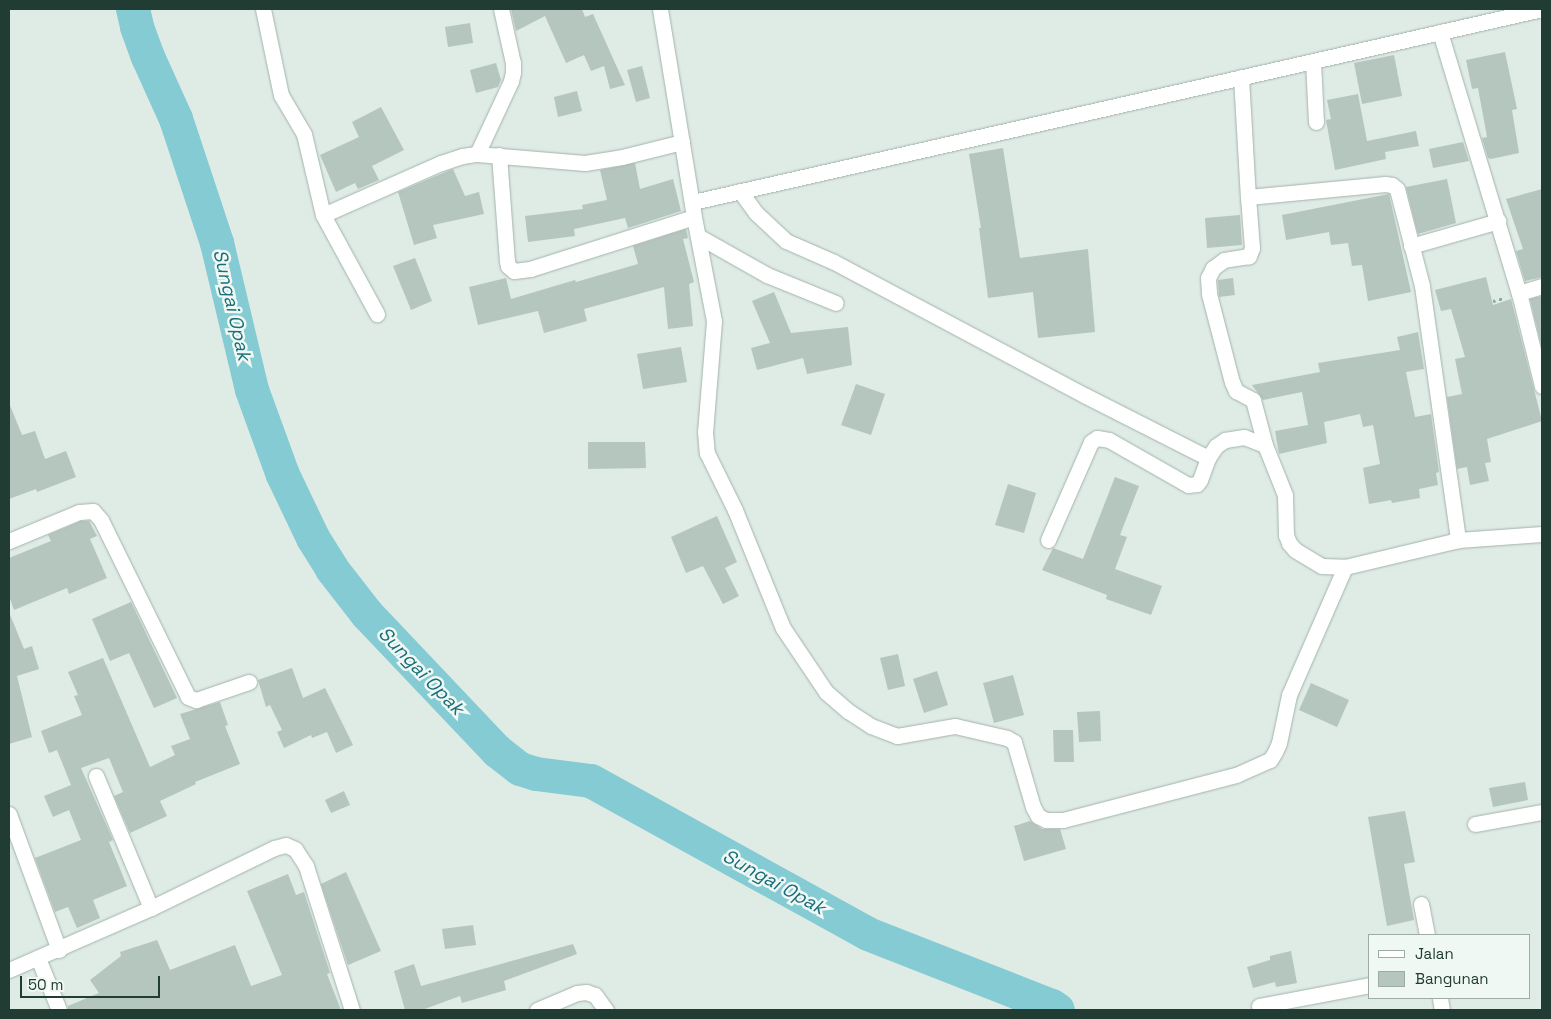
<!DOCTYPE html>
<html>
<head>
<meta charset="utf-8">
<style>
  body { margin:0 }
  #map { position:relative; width:1551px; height:1019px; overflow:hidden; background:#dfebe5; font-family:"Space Grotesk",sans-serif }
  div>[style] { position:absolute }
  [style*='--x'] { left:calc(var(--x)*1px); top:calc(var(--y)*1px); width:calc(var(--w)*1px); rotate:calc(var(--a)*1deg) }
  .river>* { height:34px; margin:-17px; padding:0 17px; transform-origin:17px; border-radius:17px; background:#85cbd3 }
  .building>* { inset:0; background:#b5c6be }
  .path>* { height:3px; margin-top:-1.5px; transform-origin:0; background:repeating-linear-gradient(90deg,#7fb09e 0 2.5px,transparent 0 6.5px) }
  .roads { filter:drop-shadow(0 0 1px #a2b3ac) drop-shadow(0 0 1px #a2b3ac) }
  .minor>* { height:15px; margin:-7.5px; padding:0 7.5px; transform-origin:7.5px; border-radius:7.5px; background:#fff }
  span { translate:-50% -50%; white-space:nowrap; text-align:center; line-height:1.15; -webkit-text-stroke:5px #f0f8f3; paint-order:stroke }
  .water-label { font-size:19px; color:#186e7a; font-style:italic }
  .frame { position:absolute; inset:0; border:10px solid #203c33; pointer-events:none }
  .legend { position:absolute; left:1368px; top:934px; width:162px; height:65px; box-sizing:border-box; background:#f0f8f3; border:1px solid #9dada6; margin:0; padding:6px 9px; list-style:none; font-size:15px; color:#203c33 }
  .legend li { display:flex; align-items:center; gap:10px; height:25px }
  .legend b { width:25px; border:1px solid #9dada6 }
  .scale { position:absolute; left:20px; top:976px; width:140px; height:22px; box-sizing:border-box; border:2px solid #203c33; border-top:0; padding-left:6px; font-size:15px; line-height:18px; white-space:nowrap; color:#203c33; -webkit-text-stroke:4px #f0f8f3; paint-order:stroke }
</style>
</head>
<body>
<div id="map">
  <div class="river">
    <i style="--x:133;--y:9;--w:18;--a:77"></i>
    <i style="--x:137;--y:27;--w:32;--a:70"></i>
    <i style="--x:148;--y:57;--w:68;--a:65.7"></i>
    <i style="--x:176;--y:119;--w:131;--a:71.7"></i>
    <i style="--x:217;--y:243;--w:151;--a:76.6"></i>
    <i style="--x:252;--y:390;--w:90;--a:70"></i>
    <i style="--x:283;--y:475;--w:70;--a:64.5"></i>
    <i style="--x:313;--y:538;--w:36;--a:58"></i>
    <i style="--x:332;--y:569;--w:57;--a:52.1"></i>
    <i style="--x:367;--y:614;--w:189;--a:46.5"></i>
    <i style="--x:497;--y:751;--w:29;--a:38"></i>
    <i style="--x:520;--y:769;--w:17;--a:17"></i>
    <i style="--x:536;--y:774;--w:55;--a:7.3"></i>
    <i style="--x:591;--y:781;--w:316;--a:28.9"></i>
    <i style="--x:868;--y:934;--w:198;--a:21.4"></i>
    <i style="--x:1052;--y:1006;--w:7;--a:34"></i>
  </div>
  <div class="building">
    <i style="clip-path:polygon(511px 9px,582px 9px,585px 17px,593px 14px,625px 85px,610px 89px,604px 66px,591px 71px,584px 55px,566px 63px,545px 16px,516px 31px)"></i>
    <i style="clip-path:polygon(470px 23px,473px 43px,448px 47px,445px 27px)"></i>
    <i style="clip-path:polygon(1505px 52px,1517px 109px,1512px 110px,1519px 153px,1491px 159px,1488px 158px,1482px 138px,1487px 137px,1478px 88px,1472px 89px,1466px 60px)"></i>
    <i style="clip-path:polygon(1394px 55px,1402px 96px,1362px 104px,1354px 63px)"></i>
    <i style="clip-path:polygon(496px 63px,501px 80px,498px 87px,476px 93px,470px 70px)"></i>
    <i style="clip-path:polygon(642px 66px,650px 98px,636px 102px,627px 70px)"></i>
    <i style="clip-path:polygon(577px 91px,582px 111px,558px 117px,554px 97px)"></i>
    <i style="clip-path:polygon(1358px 94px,1367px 141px,1416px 131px,1419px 146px,1385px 152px,1386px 159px,1335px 170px,1326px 120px,1331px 119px,1327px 100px)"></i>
    <i style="clip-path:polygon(381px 107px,404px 150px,372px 166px,379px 180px,358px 189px,355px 183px,336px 192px,320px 155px,359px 137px,352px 122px)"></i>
    <i style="clip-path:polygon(1463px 142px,1469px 161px,1433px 168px,1429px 149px)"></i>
    <i style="clip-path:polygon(1003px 148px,1020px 258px,1088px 249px,1095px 332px,1038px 338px,1033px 292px,988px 298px,979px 228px,981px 228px,969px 154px)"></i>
    <i style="clip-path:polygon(635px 163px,640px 189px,673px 179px,681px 211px,628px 228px,625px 218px,574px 229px,575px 236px,528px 242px,525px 216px,583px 209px,582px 205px,607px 200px,600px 170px)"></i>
    <i style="clip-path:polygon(453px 169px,465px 196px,479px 192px,484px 214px,433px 225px,437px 238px,414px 245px,398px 192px)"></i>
    <i style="clip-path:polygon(1447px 179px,1456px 223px,1418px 234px,1406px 187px)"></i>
    <i style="clip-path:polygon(1542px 189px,1542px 277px,1525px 281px,1516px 251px,1523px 249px,1506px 199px)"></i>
    <i style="clip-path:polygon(1389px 194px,1411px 292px,1368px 301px,1362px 265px,1352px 266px,1348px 243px,1331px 245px,1329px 232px,1286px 240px,1282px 215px)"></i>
    <i style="clip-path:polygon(1240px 215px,1242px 245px,1207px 248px,1205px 218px)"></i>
    <i style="clip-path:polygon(686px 229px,688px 238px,683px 239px,694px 282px,689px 284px,693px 326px,668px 329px,664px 287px,584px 309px,587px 321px,544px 333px,538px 311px,478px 325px,469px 287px,506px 278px,511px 299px,575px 280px,576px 282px,638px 264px,633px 246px)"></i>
    <i style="clip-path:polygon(415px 258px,432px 301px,411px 310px,393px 266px)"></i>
    <i style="clip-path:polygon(1486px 277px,1493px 305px,1511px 299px,1542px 421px,1487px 439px,1491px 462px,1485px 463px,1489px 481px,1470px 485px,1467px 467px,1457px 469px,1447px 397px,1462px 394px,1455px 359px,1465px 357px,1451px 309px,1441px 311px,1435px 290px)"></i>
    <i style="clip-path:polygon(1233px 278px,1235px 295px,1219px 297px,1218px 280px)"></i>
    <i style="clip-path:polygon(774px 292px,791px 333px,848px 327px,852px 365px,807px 374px,803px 358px,757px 370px,751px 348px,770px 343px,752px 301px)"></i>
    <i style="clip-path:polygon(1542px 296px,1542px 348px,1530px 299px)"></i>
    <i style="clip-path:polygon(1418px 332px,1424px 369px,1406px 372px,1415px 417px,1431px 414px,1439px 472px,1436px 473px,1438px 485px,1419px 489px,1420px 498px,1392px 503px,1391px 500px,1369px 504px,1363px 468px,1380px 464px,1373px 425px,1363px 427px,1360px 414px,1324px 422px,1327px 443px,1279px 454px,1275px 431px,1308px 425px,1302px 392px,1263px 400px,1252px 385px,1320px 372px,1318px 363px,1400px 350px,1397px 337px)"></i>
    <i style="clip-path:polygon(681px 347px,687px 382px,643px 389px,637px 354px)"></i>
    <i style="clip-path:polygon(856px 384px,885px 394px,871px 435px,841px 425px)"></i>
    <i style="clip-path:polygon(9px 403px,22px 435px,35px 431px,45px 459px,66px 451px,76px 477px,37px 492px,36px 489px,9px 499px)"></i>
    <i style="clip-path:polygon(588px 442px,645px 442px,646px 468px,588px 469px)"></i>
    <i style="clip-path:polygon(1115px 477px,1139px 486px,1120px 535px,1127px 537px,1115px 569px,1162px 586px,1151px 615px,1106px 599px,1107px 595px,1042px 570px,1053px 548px,1083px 559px)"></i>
    <i style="clip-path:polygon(1008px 484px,1036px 493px,1024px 533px,995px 525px)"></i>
    <i style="clip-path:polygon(717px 516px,737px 562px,725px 568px,739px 596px,723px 604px,703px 566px,686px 573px,671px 537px)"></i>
    <i style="clip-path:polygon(81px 521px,89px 521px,97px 536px,90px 539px,107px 578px,69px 594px,67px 588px,14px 610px,9px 596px,9px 558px,51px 541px,48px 535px)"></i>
    <i style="clip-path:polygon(131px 602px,177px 698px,154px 708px,129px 653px,110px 661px,92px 619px)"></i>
    <i style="clip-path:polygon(9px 612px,24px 649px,32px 646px,39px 669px,17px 676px,32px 737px,9px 744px)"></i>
    <i style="clip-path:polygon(898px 654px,905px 686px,888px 690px,880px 658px)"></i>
    <i style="clip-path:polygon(103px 658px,150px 767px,175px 755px,171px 746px,190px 739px,180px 714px,220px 702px,228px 725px,225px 726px,240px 764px,195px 782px,196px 784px,160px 801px,167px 816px,130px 833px,114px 796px,123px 792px,109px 758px,81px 768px,113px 840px,109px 842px,127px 886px,93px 900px,100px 918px,77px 928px,68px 907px,55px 912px,35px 858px,81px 840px,69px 810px,53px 817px,44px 796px,71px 785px,57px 750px,49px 753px,41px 731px,82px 715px,74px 696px,78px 695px,68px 672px)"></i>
    <i style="clip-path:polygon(292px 668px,303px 698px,325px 688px,353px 745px,336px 753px,327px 732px,312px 738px,311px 735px,284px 748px,277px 732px,282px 730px,270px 705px,266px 707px,258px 680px)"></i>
    <i style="clip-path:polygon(937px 671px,948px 705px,924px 713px,913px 679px)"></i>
    <i style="clip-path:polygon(1013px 675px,1024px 715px,994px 723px,983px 683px)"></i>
    <i style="clip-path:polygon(1311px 683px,1349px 700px,1337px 727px,1299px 710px)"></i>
    <i style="clip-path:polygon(1100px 711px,1101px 741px,1079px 742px,1077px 712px)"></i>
    <i style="clip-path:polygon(1053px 730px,1073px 730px,1074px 762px,1054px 762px)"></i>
    <i style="clip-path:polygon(1525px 782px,1528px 800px,1493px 807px,1489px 788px)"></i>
    <i style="clip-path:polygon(344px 791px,350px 805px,331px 813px,325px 800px)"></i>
    <i style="clip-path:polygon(1405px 811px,1415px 862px,1404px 864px,1414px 920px,1387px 926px,1368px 817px)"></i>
    <i style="clip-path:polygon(1030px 821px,1042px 829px,1060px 829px,1066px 849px,1024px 861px,1014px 826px)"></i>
    <i style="clip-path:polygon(346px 872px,381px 951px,348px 965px,321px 884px)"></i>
    <i style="clip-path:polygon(288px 874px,296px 895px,304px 892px,330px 973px,327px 974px,341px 1010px,68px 1010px,68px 1006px,99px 993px,90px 980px,121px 956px,120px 952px,157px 940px,170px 970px,235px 945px,251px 986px,282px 975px,247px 891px)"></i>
    <i style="clip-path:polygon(473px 925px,476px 945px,445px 949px,442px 929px)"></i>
    <i style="clip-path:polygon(573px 944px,577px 954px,504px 981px,506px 990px,462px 1003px,460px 996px,422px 1010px,405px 1010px,394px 971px,414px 964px,421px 986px)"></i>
    <i style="clip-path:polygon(1291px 951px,1297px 983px,1276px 987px,1275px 982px,1253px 988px,1247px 967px,1270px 960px,1270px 956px)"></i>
  </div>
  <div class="path">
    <i style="--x:1493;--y:301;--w:11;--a:-15"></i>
  </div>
  <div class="roads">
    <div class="minor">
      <i style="--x:263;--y:9;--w:88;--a:78.2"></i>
      <i style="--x:281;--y:95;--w:45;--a:59.5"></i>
      <i style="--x:304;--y:134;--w:83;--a:76.8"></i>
      <i style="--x:323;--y:215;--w:113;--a:61.4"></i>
      <i style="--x:660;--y:9;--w:211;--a:80.7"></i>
      <i style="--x:694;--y:217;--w:106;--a:79.1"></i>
      <i style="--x:714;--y:321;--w:111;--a:94.6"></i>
      <i style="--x:705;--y:432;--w:21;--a:85"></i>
      <i style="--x:707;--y:453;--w:64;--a:63.8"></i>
      <i style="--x:735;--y:510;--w:127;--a:67.9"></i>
      <i style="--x:783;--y:628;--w:77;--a:56.1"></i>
      <i style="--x:826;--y:692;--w:29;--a:41"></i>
      <i style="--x:848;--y:711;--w:27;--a:33"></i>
      <i style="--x:871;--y:726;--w:28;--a:21"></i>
      <i style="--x:897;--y:736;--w:59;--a:-9.8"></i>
      <i style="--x:955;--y:726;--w:53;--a:13"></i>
      <i style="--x:1007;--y:738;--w:8;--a:30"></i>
      <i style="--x:1014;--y:742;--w:68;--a:73.7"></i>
      <i style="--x:1033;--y:807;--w:10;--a:61"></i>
      <i style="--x:1038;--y:816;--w:9;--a:27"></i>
      <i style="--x:1046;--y:820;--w:17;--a:0"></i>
      <i style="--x:1063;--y:820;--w:179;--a:-14.6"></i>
      <i style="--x:1236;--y:775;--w:37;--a:-24"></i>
      <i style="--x:1270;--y:760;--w:9;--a:-58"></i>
      <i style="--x:1275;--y:752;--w:10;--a:-66"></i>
      <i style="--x:1279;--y:743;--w:49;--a:-78.2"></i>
      <i style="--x:1289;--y:695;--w:140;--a:-66.4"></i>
      <i style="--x:1440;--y:32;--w:273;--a:73.2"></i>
      <i style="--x:1519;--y:293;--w:96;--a:76.1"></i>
      <i style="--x:1313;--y:61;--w:61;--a:87.2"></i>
      <i style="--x:1241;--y:77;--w:120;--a:86.7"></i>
      <i style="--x:1248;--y:197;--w:138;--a:-5.4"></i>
      <i style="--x:1385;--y:184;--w:7;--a:8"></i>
      <i style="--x:1392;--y:185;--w:6;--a:39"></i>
      <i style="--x:1397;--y:189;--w:100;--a:75.5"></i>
      <i style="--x:1422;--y:286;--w:257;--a:81.9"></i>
      <i style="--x:477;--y:154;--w:81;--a:-65"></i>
      <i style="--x:511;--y:81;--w:9;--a:-77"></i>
      <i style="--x:513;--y:72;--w:9;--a:-90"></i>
      <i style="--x:513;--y:63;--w:55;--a:-102.5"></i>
      <i style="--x:499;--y:155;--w:106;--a:85.7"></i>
      <i style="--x:507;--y:261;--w:5;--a:79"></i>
      <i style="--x:508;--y:266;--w:8;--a:40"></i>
      <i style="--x:514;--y:271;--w:16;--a:-7"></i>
      <i style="--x:530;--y:269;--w:172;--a:-17.6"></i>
      <i style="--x:740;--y:191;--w:27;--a:54"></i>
      <i style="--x:756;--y:213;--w:41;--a:43"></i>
      <i style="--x:786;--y:241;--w:52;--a:23.6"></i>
      <i style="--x:834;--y:262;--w:285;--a:28"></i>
      <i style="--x:1086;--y:396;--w:137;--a:26.9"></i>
      <i style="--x:1208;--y:458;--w:14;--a:-56"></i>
      <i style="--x:1216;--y:446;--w:11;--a:-34"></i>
      <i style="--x:1225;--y:440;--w:19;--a:-9"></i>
      <i style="--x:1244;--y:437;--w:22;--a:21"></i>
      <i style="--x:1265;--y:445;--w:54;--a:68.2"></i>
      <i style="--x:1285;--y:495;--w:40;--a:88.6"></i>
      <i style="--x:1286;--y:535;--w:9;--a:69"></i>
      <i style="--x:1289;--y:543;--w:9;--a:49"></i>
      <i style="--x:1295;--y:550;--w:31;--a:31"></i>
      <i style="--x:1322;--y:566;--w:23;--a:2"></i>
      <i style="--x:1345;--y:567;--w:116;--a:-13.4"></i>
      <i style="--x:1458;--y:540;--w:84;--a:-4.1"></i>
      <i style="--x:1248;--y:197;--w:51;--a:85.5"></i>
      <i style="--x:1252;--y:248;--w:9;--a:111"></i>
      <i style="--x:1249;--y:256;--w:25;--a:171"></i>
      <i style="--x:1224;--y:260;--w:14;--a:144"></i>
      <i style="--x:1213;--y:268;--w:11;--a:117"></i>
      <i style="--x:1208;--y:278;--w:16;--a:86"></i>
      <i style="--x:1209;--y:294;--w:91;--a:75.4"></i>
      <i style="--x:1232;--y:382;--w:10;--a:66"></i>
      <i style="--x:1236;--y:391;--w:19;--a:28"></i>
      <i style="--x:1253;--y:400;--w:47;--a:75.1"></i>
      <i style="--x:693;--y:202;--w:871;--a:-12.81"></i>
      <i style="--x:323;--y:215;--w:129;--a:-23.8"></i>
      <i style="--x:441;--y:163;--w:22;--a:-18"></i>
      <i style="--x:462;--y:156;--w:15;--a:-8"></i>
      <i style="--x:477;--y:154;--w:108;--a:4.8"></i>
      <i style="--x:585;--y:163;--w:37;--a:-9"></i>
      <i style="--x:622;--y:157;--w:62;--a:-14"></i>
      <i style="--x:698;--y:236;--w:79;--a:29.5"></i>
      <i style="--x:767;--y:275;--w:74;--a:22.1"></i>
      <i style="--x:1411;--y:246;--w:91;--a:-16"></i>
      <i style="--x:1519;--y:293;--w:24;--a:-17"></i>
      <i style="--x:1048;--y:540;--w:107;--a:-66.3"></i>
      <i style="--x:1091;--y:442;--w:7;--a:-34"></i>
      <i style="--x:1097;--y:438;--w:12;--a:9"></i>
      <i style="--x:1109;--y:440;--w:91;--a:29.7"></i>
      <i style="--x:1188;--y:485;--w:9;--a:-6"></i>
      <i style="--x:1197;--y:484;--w:5;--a:-53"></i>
      <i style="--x:1200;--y:480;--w:23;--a:-70"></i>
      <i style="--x:9;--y:541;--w:76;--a:-22.5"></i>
      <i style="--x:79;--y:512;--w:14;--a:-4"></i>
      <i style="--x:93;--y:511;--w:12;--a:48"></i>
      <i style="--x:101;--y:520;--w:197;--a:63.8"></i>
      <i style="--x:188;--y:697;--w:9;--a:21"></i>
      <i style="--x:196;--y:700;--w:56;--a:-18.8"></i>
      <i style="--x:96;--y:776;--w:143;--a:67.4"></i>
      <i style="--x:9;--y:814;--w:145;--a:69.8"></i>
      <i style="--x:1475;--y:824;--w:68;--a:-10.2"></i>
      <i style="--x:1421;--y:904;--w:32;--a:79"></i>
      <i style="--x:38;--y:958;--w:56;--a:68"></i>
      <i style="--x:9;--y:970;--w:155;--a:-23.6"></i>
      <i style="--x:151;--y:908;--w:137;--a:-26"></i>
      <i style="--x:274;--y:848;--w:12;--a:-14"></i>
      <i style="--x:286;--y:845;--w:10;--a:24"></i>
      <i style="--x:295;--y:849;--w:20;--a:57"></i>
      <i style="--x:306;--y:866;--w:151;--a:72.3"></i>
      <i style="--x:1440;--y:998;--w:12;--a:81"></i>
      <i style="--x:1259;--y:1006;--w:113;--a:-10.7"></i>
      <i style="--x:537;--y:1010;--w:43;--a:-23"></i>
      <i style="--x:577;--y:993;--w:9;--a:-6"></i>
      <i style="--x:586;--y:992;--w:9;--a:18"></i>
      <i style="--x:595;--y:995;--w:19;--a:54"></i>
    </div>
  </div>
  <div class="water-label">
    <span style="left:232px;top:305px;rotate:77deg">Sungai Opak</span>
    <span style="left:421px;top:671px;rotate:46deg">Sungai Opak</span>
    <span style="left:774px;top:882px;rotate:29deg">Sungai Opak</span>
  </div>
  <div class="frame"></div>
  <ul class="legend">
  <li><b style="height:6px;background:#fff"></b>Jalan</li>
  <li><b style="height:14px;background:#b5c6be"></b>Bangunan</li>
  </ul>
  <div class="scale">50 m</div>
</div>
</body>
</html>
